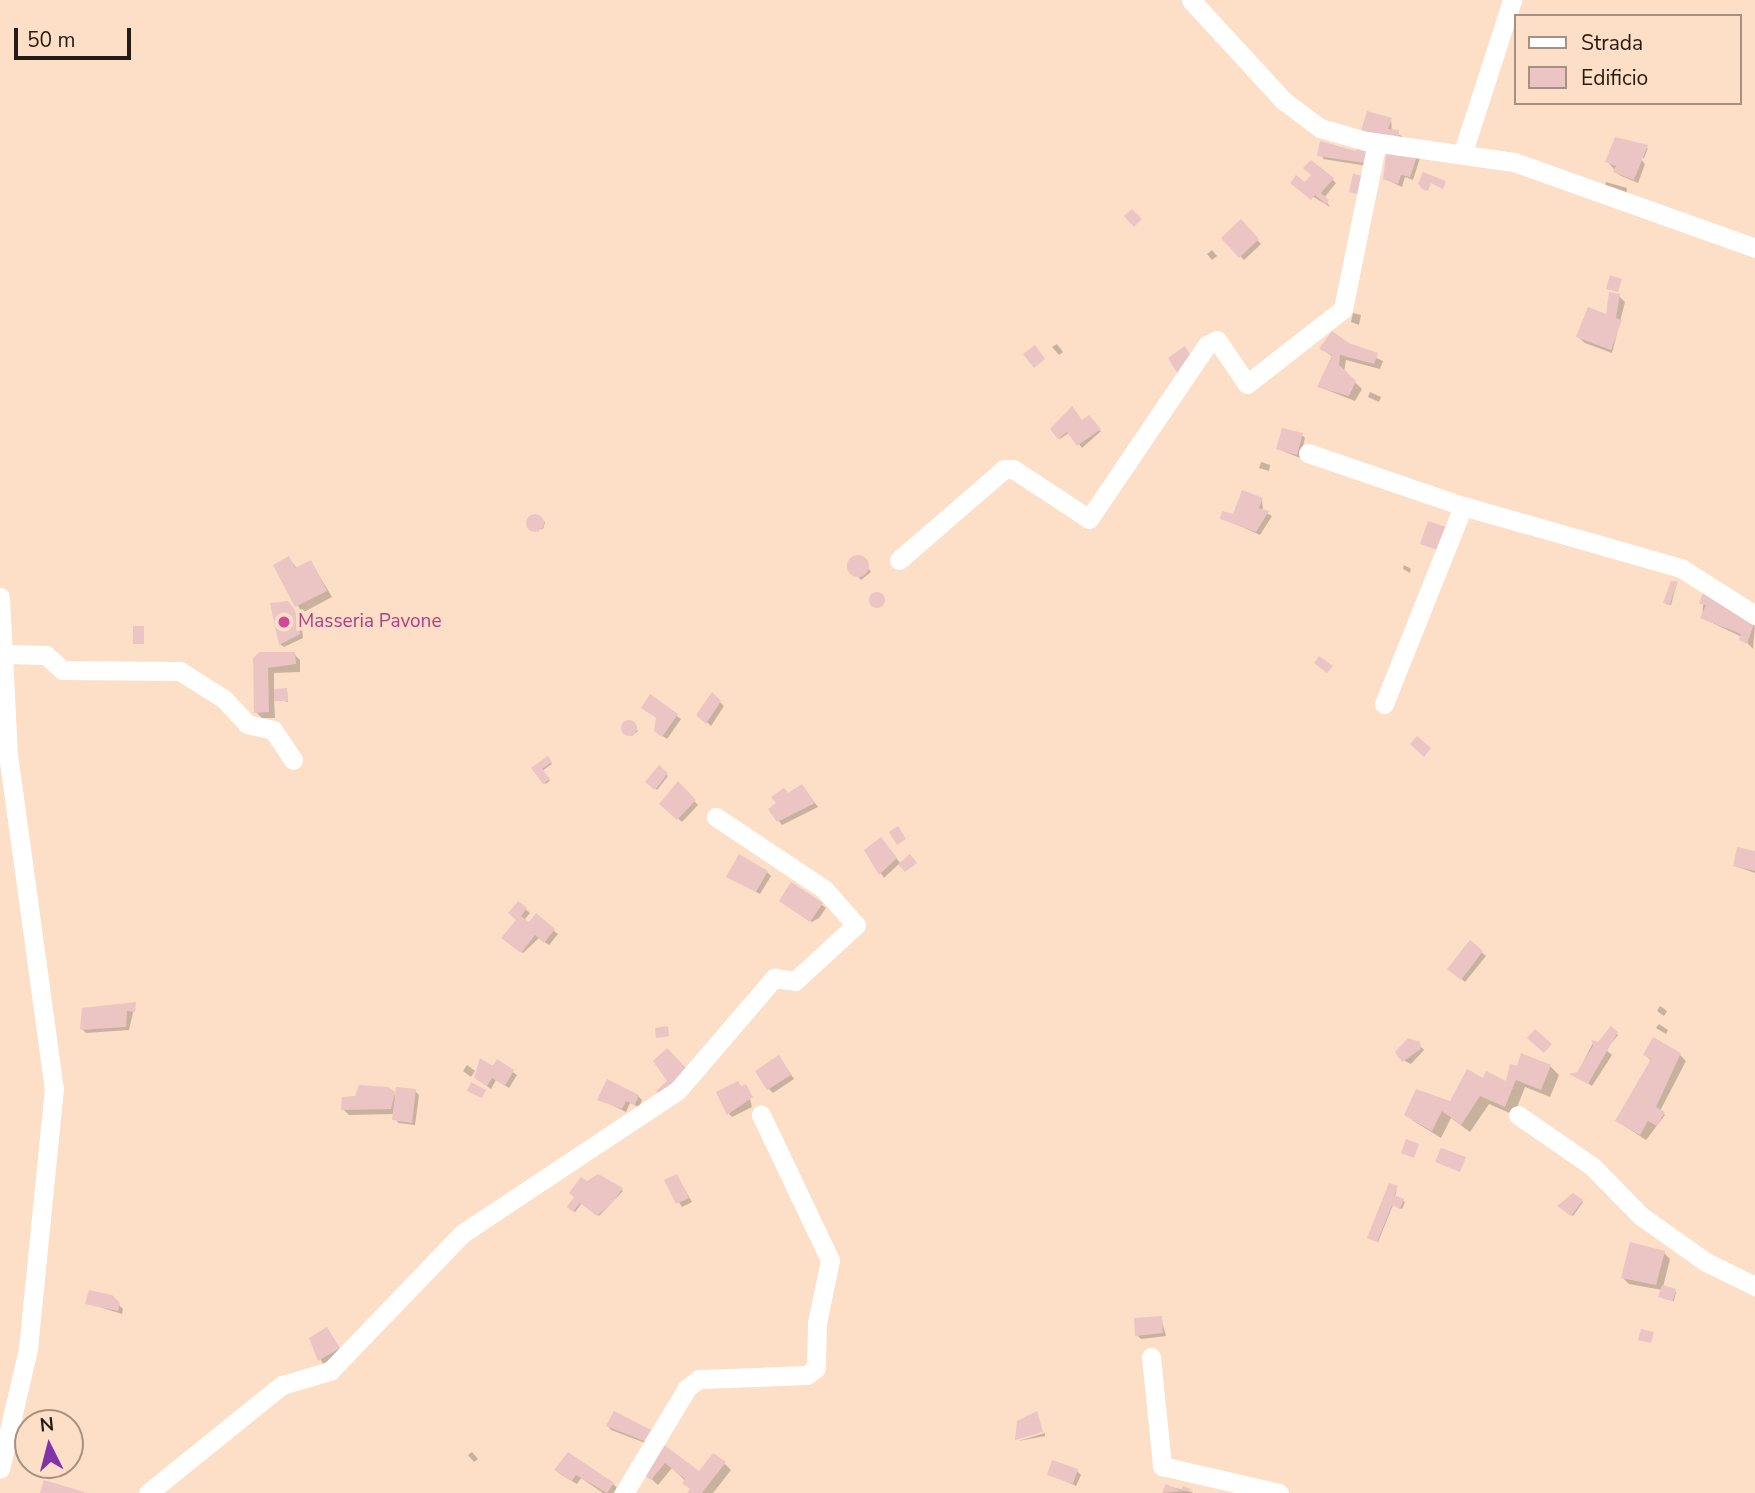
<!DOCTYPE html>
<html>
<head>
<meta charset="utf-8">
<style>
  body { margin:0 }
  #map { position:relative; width:1755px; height:1493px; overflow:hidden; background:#fddec6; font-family:"Nunito Sans",sans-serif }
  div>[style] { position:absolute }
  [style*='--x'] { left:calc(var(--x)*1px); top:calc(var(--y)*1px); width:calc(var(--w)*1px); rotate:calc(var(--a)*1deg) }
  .shadow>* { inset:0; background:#0003 }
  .building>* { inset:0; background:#eac5c3 }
  .round { border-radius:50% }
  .minor>* { height:19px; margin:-9.5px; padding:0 9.5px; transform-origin:9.5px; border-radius:9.5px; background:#fff }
  .dots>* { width:19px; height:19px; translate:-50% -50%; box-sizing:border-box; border:4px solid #fddec6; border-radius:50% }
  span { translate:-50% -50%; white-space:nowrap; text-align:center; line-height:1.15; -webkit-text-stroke:7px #fddec6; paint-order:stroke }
  .hotel-label { font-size:19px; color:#b23c85 }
  .left { translate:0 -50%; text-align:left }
  .legend { position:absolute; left:1514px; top:14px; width:228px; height:91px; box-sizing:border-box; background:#fddec6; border:2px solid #a7907e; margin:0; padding:9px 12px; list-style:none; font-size:21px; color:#261b12 }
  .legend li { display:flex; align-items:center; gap:14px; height:35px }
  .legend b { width:35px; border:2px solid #a7907e }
  .north { position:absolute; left:14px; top:1409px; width:70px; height:70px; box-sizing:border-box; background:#fddec6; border:2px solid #a7907e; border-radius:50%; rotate:354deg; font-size:19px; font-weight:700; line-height:28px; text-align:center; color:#261b12 }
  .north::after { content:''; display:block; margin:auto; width:24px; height:32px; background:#7d35a7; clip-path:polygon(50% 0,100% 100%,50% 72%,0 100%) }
  .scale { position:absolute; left:14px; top:28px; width:117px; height:32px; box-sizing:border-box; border:4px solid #261b12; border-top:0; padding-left:9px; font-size:21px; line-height:24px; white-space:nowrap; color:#261b12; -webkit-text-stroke:5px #fddec6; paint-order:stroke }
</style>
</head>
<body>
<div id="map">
  <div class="shadow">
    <i style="clip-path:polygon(1391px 120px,1392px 132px,1402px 136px,1402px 143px,1379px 141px)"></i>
    <i style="clip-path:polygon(1321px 144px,1374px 167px,1323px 159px)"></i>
    <i style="clip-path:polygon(1648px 148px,1644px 158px,1638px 156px,1645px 164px,1638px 183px,1619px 175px,1607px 161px)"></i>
    <i style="clip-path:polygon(1417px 155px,1420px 158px,1413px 180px,1405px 177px,1402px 187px,1385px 179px)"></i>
    <i style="clip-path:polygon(1332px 179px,1336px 183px,1324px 198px,1330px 207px,1296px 186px)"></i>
    <i style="clip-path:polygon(1606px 182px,1627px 188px,1626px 197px,1604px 189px)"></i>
    <i style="clip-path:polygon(1241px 222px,1261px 244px,1244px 260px,1223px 238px)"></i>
    <i style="clip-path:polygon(1212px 250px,1217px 256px,1212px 260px,1207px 254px)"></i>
    <i style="clip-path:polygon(1619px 296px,1625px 302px,1612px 353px,1585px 343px,1578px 337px,1607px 316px)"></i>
    <i style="clip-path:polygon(1353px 313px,1361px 315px,1359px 325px,1351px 322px)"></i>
    <i style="clip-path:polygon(1057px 344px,1063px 352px,1059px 355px,1052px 347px)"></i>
    <i style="clip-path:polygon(1348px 345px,1383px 361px,1380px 369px,1346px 360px,1344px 372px,1362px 389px,1355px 401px,1319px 387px,1333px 357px,1321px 348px)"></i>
    <i style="clip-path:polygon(1370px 392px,1381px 397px,1379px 402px,1368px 397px)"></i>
    <i style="clip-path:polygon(1072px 409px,1082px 422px,1101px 431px,1082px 448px,1070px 432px,1060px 439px,1053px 429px)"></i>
    <i style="clip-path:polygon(1302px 435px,1305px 438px,1300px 458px,1278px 449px)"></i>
    <i style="clip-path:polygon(1261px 462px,1270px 465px,1269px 471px,1259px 468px)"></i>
    <i style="clip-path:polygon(1262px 499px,1263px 511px,1272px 516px,1260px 535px,1222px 518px,1234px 517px)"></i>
    <i style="clip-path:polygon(535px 516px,545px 522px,543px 529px,529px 528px,528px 520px)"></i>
    <i style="clip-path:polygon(858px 555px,871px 572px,861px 580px,850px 567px)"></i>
    <i style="clip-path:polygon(289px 558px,297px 569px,311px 562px,332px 597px,302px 613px,276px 565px)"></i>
    <i style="clip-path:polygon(1404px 565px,1411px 569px,1410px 573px,1403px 569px)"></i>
    <i style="clip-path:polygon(1677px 583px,1671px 605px,1666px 604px,1665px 602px)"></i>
    <i style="clip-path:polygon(878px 593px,885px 602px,880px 607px,871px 605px)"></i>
    <i style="clip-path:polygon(1704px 594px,1755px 623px,1753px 649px,1742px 637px,1702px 618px)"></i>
    <i style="clip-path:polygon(291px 607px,301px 619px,303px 638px,284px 647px,280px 644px)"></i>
    <i style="clip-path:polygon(294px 654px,300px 660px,300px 672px,274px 673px,274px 690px,287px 690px,288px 702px,274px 699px,275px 718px,262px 718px,256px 712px,255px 659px)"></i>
    <i style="clip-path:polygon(712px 695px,724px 706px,711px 726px,699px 715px)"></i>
    <i style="clip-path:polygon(677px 716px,681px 719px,667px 739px,660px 734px,658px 718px)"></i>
    <i style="clip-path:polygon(627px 721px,638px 731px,632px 736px,623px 730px)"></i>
    <i style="clip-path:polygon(548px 758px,552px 764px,542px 771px,550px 781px,545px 784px,534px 769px)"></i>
    <i style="clip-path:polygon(659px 768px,668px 776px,657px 790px,648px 782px)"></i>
    <i style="clip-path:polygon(678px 783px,698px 805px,682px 822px,662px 803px)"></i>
    <i style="clip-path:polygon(805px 790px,818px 807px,782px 825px,770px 810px)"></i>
    <i style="clip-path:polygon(885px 843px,900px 863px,884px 878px,866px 851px)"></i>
    <i style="clip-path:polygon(1755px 853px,1755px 873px,1735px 866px)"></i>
    <i style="clip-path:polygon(767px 872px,771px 876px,760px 894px,728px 876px)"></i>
    <i style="clip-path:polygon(792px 884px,826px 908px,819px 918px,812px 922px,782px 902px)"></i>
    <i style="clip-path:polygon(518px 903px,530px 913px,524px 920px,529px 925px,536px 916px,558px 934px,549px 945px,539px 938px,523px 953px,504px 938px,518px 920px)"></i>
    <i style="clip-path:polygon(1470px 943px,1486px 956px,1465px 982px,1453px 972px)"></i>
    <i style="clip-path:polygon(135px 1004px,129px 1030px,86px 1033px,82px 1029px,111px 1005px)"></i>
    <i style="clip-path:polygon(1660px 1006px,1667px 1011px,1664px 1016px,1657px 1011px)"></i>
    <i style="clip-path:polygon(1659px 1024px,1668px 1030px,1666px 1034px,1656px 1028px)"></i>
    <i style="clip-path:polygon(1611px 1028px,1618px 1035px,1606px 1050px,1612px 1055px,1592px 1086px,1576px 1076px,1594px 1041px,1599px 1044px)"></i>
    <i style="clip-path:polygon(1420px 1046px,1424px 1050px,1411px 1064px,1399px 1058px,1397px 1052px)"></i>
    <i style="clip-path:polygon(1645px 1055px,1680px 1055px,1686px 1061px,1660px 1111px,1665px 1115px,1646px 1140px,1617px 1121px,1652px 1061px)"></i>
    <i style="clip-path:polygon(782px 1061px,794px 1079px,773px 1093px,769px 1089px)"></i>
    <i style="clip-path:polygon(498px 1062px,517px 1075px,509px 1088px,496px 1080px,491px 1089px,476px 1078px)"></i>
    <i style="clip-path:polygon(467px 1065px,475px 1071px,471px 1077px,463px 1071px)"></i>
    <i style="clip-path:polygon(1550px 1066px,1559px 1075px,1550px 1097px,1525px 1087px,1514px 1115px,1489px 1104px,1470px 1132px,1451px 1118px,1441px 1138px,1412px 1120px,1451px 1103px,1483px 1080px,1507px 1084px,1519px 1068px)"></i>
    <i style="clip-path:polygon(747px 1087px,752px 1107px,732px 1117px,729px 1114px)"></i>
    <i style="clip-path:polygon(387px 1088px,397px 1097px,415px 1091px,419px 1095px,415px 1125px,398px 1123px,395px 1114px,349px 1115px,343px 1109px,356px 1097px)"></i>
    <i style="clip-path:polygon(638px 1096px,642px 1100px,639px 1107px,630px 1103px,626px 1112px,599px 1099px)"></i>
    <i style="clip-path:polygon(677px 1176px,692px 1202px,682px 1207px,666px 1181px)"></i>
    <i style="clip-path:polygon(586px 1182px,615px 1184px,623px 1191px,599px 1216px,582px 1203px,575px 1212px,569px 1206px)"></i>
    <i style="clip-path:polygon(1397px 1188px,1395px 1197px,1405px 1202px,1402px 1209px,1393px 1205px,1378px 1242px,1370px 1239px)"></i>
    <i style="clip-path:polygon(1573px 1195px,1583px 1202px,1573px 1216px,1559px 1206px)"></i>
    <i style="clip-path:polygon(1664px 1253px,1670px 1259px,1663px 1287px,1676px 1292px,1674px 1301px,1662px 1298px,1662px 1290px,1629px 1284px,1623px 1278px)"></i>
    <i style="clip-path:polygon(111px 1297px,123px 1309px,122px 1314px,87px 1303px)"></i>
    <i style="clip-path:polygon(1161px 1318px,1166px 1336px,1141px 1339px,1137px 1335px)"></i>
    <i style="clip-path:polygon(327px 1330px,342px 1352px,323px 1364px,311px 1339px)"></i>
    <i style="clip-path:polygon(615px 1414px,648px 1444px,611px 1430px,608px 1426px)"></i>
    <i style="clip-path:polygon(1045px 1433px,1045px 1436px,1018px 1441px)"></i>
    <i style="clip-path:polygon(663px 1446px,699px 1474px,725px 1464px,731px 1470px,713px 1493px,698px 1493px,672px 1468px,658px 1485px,645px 1473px)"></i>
    <i style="clip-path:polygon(472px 1452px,478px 1459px,474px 1462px,468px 1455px)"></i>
    <i style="clip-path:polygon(568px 1454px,613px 1484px,617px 1488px,613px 1493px,603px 1493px,581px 1478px,577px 1484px,560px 1474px,557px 1470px)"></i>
    <i style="clip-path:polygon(1077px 1471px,1081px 1475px,1076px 1486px,1049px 1474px)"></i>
    <i style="clip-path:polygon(1167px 1486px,1192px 1492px,1193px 1493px,1164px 1493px)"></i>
  </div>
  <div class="building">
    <i style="clip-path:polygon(1367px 111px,1392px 118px,1388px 129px,1399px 130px,1398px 140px,1361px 131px)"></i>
    <i style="clip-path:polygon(1615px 137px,1648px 145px,1634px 180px,1613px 172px,1616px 166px,1605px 162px)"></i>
    <i style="clip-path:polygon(1320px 141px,1356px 151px,1357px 146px,1373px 147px,1371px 164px,1317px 156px)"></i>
    <i style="clip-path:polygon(1387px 148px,1418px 153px,1410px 177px,1401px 175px,1398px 184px,1383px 179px)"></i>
    <i style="clip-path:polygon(1311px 160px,1334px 178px,1321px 193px,1329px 200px,1326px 204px,1315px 195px,1311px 200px,1290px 183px,1296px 175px,1305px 182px,1311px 175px,1303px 168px)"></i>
    <i style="clip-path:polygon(1423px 172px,1446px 181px,1443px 189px,1431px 183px,1428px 191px,1422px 189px,1418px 184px)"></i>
    <i style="clip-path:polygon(1353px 174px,1364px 176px,1365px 196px,1349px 192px)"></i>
    <i style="clip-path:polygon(1132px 209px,1142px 219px,1134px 227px,1124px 216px)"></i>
    <i style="clip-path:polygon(1241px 219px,1259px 239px,1239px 258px,1221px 238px)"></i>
    <i style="clip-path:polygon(1610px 275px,1622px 279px,1618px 292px,1606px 289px)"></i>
    <i style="clip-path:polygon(1609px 292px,1620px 294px,1616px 318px,1622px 320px,1611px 350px,1576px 337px,1588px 307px,1606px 314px)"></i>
    <i style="clip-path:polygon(1332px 331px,1349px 343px,1378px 353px,1374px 364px,1340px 355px,1339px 365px,1356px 381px,1349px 396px,1317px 387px,1332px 355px,1319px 349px)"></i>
    <i style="clip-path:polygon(1035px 345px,1045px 359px,1034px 368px,1023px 354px)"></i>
    <i style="clip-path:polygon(1185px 346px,1192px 358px,1179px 376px,1168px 358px)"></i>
    <i style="clip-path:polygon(1072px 406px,1082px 420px,1089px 415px,1101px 429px,1077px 446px,1067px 432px,1058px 439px,1050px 429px)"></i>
    <i style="clip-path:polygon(1282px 428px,1303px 433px,1297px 455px,1276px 449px)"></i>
    <i style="clip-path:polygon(1242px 490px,1263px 498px,1259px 508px,1269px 511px,1256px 532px,1220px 519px,1222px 511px,1233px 514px)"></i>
    <i class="round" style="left:526px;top:514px;width:18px;height:18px"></i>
    <i style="clip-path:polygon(1428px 521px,1449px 528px,1441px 551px,1420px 544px)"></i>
    <i class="round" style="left:847px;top:555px;width:22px;height:22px"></i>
    <i style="clip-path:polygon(289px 556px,295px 568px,311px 560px,327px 591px,295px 607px,273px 565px)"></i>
    <i style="clip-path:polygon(1671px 581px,1678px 581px,1670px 604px,1663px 603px)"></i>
    <i style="clip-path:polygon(1703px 592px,1755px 621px,1747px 644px,1739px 640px,1741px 634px,1700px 618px,1706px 605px,1699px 604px)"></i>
    <i class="round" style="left:869px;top:592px;width:16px;height:16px"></i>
    <i style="clip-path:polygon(288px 601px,298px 614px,300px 634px,279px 645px,270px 603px)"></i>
    <i style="clip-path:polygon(133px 626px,144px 626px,144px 644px,133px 644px)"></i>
    <i style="clip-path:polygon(260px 652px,295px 652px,296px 664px,268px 668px,269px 712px,254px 713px,253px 658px)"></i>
    <i style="clip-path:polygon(1319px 656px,1333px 666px,1327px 673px,1314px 663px)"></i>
    <i style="clip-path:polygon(287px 688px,288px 701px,274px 701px,274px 689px)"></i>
    <i style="clip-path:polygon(712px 692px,721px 701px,706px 724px,696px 715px)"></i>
    <i style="clip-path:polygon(650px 694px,678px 714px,662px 737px,654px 731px,656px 718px,641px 708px)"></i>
    <i class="round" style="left:621px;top:720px;width:16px;height:16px"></i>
    <i style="clip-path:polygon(1417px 736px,1431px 748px,1424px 757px,1410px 744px)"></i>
    <i style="clip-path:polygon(548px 756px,552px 762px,542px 769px,550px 779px,543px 784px,531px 768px)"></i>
    <i style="clip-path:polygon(659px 765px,668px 773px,655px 790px,645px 782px)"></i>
    <i style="clip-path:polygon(678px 781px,696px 800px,677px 820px,659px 804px)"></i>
    <i style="clip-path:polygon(802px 784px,815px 803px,777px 822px,768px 809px,776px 803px,771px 797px,784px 788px,788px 793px)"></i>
    <i style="clip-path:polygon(898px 826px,906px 839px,897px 845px,889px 832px)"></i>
    <i style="clip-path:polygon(881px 837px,897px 858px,879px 875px,864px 850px)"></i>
    <i style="clip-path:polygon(1737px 847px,1755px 851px,1755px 871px,1733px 866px)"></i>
    <i style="clip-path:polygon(739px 854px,768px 871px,756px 892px,726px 877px)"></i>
    <i style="clip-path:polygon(910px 854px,917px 863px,905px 872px,898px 864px)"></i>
    <i style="clip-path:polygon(791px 882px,823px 903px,810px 922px,779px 901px)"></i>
    <i style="clip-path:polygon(518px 901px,527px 908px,521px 916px,529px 922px,536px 913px,555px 929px,544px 943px,535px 935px,521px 953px,501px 938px,516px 920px,508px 913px)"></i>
    <i style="clip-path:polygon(1470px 940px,1483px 951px,1461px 980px,1447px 969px)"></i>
    <i style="clip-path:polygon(136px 1002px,135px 1012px,127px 1011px,126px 1027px,80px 1030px,82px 1008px)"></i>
    <i style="clip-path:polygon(668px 1026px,669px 1036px,656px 1038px,655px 1028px)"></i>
    <i style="clip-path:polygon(1611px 1026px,1618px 1032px,1588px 1084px,1569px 1074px,1577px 1072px,1593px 1046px,1592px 1040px,1598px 1042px)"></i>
    <i style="clip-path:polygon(1535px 1029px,1552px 1044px,1544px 1053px,1527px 1038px)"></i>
    <i style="clip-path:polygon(1653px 1037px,1681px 1053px,1656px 1107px,1665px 1112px,1657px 1126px,1648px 1121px,1640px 1135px,1615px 1121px,1651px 1059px,1643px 1055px)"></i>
    <i style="clip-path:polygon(1408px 1038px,1420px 1042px,1421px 1049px,1402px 1062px,1395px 1052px)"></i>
    <i style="clip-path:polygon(667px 1048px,690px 1072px,663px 1098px,656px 1091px,667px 1081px,653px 1061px)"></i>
    <i style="clip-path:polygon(1521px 1053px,1551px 1065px,1541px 1090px,1516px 1080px,1505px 1107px,1480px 1096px,1461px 1125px,1442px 1111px,1432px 1131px,1404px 1115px,1416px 1089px,1450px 1101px,1467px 1069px,1483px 1078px,1486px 1071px,1506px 1081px,1510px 1064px,1517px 1066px)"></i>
    <i style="clip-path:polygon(779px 1055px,791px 1075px,767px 1090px,755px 1071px)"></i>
    <i style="clip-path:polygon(480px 1058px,493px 1066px,497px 1059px,514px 1070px,505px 1086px,492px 1078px,487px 1086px,474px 1078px)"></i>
    <i style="clip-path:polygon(607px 1079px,639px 1095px,635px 1105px,626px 1101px,622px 1109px,597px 1100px)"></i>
    <i style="clip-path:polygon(738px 1081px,741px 1086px,746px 1084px,753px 1097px,727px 1115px,716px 1092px)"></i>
    <i style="clip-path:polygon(471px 1082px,486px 1090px,482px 1098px,467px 1091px)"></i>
    <i style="clip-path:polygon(359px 1085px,388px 1087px,395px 1092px,391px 1109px,341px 1110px,342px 1097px,355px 1096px)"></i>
    <i style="clip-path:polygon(396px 1087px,416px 1089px,412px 1123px,392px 1120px)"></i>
    <i style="clip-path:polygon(1406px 1139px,1419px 1144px,1414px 1158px,1401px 1153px)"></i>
    <i style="clip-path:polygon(1441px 1148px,1466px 1157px,1460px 1172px,1435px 1162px)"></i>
    <i style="clip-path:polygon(598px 1174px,623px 1188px,613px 1202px,597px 1216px,580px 1203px,573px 1212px,567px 1207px,574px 1197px,569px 1193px,581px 1177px,587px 1181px)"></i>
    <i style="clip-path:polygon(677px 1174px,689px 1198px,676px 1204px,664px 1180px)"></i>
    <i style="clip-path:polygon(1389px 1183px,1398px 1186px,1394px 1195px,1404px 1199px,1400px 1209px,1392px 1205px,1377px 1242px,1367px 1238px)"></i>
    <i style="clip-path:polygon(1573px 1193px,1583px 1200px,1571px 1216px,1557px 1206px)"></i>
    <i style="clip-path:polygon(1630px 1242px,1665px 1251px,1656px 1285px,1621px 1278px)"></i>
    <i style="clip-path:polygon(1662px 1285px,1676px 1289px,1673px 1301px,1658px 1297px)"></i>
    <i style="clip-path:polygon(89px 1290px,112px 1295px,120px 1303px,118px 1311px,85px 1304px)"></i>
    <i style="clip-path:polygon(1162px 1316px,1163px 1333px,1135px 1336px,1134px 1318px)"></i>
    <i style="clip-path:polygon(327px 1327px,340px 1348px,318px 1361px,309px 1338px)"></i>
    <i style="clip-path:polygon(1641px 1329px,1654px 1332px,1651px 1343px,1638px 1340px)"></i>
    <i style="clip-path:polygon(614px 1411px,651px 1430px,644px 1441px,606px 1426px)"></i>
    <i style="clip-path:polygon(1037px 1411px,1043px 1432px,1015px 1440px,1017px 1421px)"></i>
    <i style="clip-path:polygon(663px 1444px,699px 1471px,713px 1453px,726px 1462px,702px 1493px,687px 1493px,690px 1489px,682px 1483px,685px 1479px,665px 1463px,651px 1480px,643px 1474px)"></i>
    <i style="clip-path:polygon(568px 1452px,614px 1483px,607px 1493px,576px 1475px,572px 1481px,554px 1470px)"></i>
    <i style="clip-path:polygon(1052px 1460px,1078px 1469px,1073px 1484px,1047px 1475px)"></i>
    <i style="clip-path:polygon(44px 1480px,84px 1492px,84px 1493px,40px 1493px)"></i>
    <i style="clip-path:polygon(1166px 1484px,1181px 1491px,1183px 1486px,1193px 1490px,1162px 1493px)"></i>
  </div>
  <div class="minor">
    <i style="--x:1191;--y:0;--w:137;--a:47.4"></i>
    <i style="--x:1284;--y:101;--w:45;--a:36.9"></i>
    <i style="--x:1320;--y:128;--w:48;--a:15.8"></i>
    <i style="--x:1366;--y:141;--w:149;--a:8.1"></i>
    <i style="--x:1514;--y:162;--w:256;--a:19.6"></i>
    <i style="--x:1463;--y:152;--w:160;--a:-72.1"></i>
    <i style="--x:1308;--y:453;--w:164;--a:18.9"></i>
    <i style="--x:1463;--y:506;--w:227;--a:15.9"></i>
    <i style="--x:1681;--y:568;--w:88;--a:32.4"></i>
    <i style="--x:899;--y:560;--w:139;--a:-40.9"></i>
    <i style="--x:1004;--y:469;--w:9;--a:0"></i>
    <i style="--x:1013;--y:469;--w:91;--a:33.3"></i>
    <i style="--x:1089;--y:519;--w:210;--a:-55.9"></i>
    <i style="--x:1207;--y:345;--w:11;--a:-27"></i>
    <i style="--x:1217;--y:340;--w:53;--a:55.7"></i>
    <i style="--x:1247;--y:384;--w:122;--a:-38"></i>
    <i style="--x:1343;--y:309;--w:170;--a:-78.5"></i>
    <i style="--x:0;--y:597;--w:157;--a:87.1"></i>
    <i style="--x:8;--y:754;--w:337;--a:82.2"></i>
    <i style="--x:54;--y:1088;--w:262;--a:95.7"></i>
    <i style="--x:28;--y:1349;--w:123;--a:103.1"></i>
    <i style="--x:3;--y:654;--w:43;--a:1.3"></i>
    <i style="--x:46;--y:655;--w:22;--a:43"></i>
    <i style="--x:62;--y:670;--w:118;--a:0.5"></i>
    <i style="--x:180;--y:671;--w:52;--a:32.5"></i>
    <i style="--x:224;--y:699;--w:34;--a:47"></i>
    <i style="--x:247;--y:724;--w:27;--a:13"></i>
    <i style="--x:273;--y:730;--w:36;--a:56"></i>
    <i style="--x:1384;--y:704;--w:213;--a:-68.2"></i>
    <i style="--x:1518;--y:1115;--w:91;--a:34.7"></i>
    <i style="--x:1593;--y:1167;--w:69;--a:45.6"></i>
    <i style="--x:1641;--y:1216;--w:80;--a:35.3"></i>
    <i style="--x:1706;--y:1262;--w:55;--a:26.1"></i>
    <i style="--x:1151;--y:1357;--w:110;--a:84.2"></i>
    <i style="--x:1162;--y:1466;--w:120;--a:13"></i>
    <i style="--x:148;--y:1493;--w:172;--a:-38.9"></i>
    <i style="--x:282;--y:1385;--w:50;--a:-16.3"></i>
    <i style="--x:330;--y:1371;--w:192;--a:-46.1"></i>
    <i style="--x:463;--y:1233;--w:258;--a:-33.6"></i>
    <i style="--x:678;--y:1090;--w:148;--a:-49.4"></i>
    <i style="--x:774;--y:978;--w:21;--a:8"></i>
    <i style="--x:795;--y:981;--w:83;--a:-42.6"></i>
    <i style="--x:856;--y:925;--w:48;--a:-131.6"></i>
    <i style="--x:824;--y:889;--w:130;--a:-146.3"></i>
    <i style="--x:624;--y:1493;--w:122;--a:-59"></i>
    <i style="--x:687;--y:1388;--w:15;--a:-37"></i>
    <i style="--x:699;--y:1379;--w:108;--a:-2.1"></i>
    <i style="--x:807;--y:1375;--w:11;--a:-38"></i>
    <i style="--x:816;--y:1368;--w:45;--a:-88.7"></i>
    <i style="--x:817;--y:1323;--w:64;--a:-78.3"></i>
    <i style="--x:830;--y:1260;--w:161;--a:-115.4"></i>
  </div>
  <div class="dots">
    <i style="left:284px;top:622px;background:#d1479c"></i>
  </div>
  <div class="hotel-label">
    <span class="left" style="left:298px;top:622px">Masseria Pavone</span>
  </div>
  <ul class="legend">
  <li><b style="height:9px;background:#fff"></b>Strada</li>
  <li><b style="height:19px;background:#eac5c3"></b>Edificio</li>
  </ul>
  <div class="north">N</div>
  <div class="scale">50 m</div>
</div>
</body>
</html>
